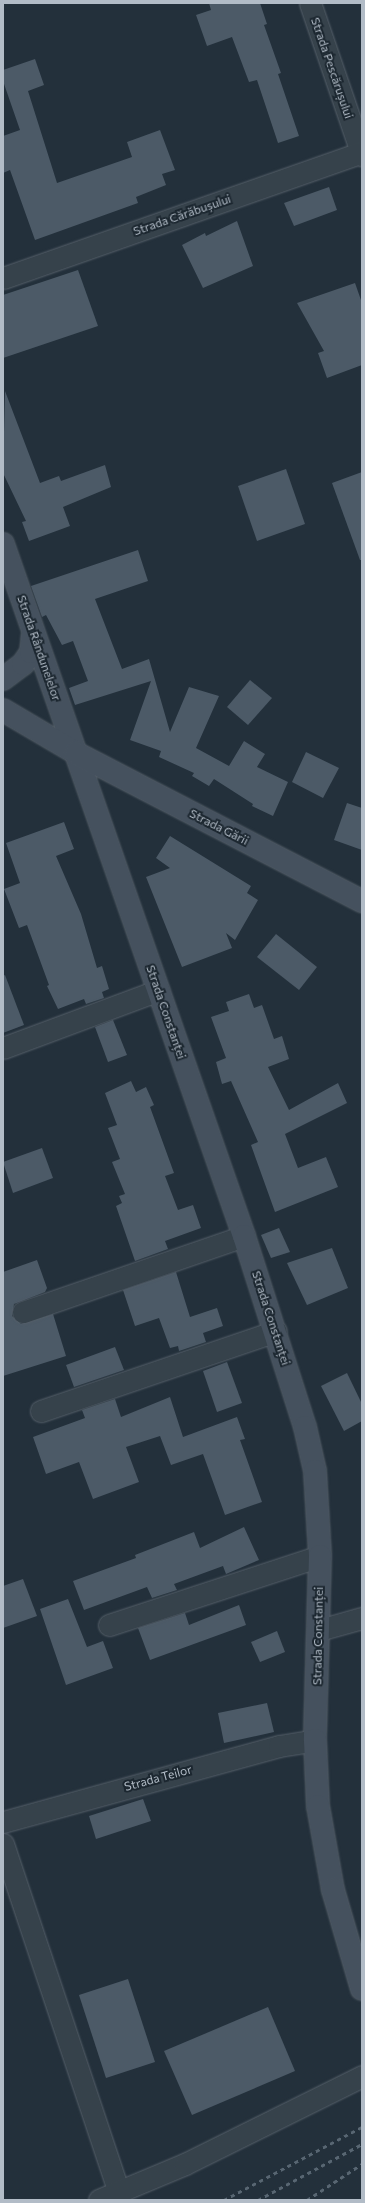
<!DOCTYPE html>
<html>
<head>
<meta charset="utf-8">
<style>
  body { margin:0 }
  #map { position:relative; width:365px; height:2203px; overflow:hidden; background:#23303b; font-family:Commissioner,sans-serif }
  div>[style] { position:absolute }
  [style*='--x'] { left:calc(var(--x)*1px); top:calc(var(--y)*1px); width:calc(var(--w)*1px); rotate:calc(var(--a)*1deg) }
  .building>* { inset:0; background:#4c5a67 }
  .roads { filter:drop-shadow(0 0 1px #555f69) drop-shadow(0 0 1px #555f69) }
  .street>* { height:21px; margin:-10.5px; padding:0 10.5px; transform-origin:10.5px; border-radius:10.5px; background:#36424b }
  .secondary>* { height:22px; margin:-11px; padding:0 11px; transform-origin:11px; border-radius:11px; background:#45515e }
  .rail>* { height:3px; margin-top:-1.5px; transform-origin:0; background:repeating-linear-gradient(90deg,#586672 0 4px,transparent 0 8px) }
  span { translate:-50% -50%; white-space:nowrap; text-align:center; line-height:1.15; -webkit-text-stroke:4px #1c2730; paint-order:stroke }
  .street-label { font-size:12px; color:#b2bcc7 }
  .frame { position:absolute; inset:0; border:4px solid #b2bcc7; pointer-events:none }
</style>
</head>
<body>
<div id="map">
  <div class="building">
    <i style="clip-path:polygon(209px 3px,260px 3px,267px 24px,264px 25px,281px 73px,278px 74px,299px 136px,278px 143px,257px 80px,249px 82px,232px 37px,207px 46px,196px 15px,211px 10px)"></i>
    <i style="clip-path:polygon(35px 59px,44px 85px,28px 91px,57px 183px,132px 157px,127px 142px,160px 130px,175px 170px,162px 174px,166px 185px,136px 197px,138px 203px,35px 240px,10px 170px,3px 173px,3px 136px,20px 130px,3px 81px,3px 70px)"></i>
    <i style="clip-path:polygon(329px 187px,337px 210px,294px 226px,284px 203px)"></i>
    <i style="clip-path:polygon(237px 221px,253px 266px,203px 288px,182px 245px,205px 233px,206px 236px)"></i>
    <i style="clip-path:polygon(78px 270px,98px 326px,3px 358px,3px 295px)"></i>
    <i style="clip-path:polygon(355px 283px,362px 303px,362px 365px,327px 378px,318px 353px,324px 351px,297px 303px)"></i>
    <i style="clip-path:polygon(5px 391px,40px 483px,59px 476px,61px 481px,105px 465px,111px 487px,63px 507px,70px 526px,29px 541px,22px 522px,26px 521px,3px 473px)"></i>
    <i style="clip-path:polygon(286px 469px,305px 524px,257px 541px,238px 486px)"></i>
    <i style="clip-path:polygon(362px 472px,362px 560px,360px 560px,332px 483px)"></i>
    <i style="clip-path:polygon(138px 550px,148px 581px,95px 599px,122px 669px,149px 659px,170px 732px,189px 687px,219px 696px,196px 748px,229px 766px,244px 741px,265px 754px,257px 767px,288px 782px,273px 816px,252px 806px,253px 804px,214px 779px,209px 786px,192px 776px,194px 773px,159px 757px,161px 751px,130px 740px,151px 681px,75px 705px,69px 688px,88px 681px,73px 641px,62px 645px,46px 615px,42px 617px,31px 586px)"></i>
    <i style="clip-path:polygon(250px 680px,272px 698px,248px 725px,227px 707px)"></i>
    <i style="clip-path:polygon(306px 752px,339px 768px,323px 798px,292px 782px)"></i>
    <i style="clip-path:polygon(347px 803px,362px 808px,362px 850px,334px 840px)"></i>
    <i style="clip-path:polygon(64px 822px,74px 849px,56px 856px,81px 914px,97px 968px,102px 966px,109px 989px,102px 992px,104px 998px,86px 1004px,84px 999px,58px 1009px,47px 986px,49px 985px,27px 925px,19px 928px,4px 889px,20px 883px,6px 843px)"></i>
    <i style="clip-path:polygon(170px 836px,251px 886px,247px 893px,258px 900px,235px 940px,226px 933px,232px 948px,182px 967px,146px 877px,170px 868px,156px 858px)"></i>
    <i style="clip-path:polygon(276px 934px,317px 967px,299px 990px,257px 957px)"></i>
    <i style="clip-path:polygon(5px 975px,24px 1025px,3px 1033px,3px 976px)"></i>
    <i style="clip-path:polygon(249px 994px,254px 1008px,262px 1005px,274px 1039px,282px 1036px,289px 1059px,268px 1067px,289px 1110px,338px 1083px,347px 1103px,285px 1134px,298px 1168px,326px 1157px,338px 1187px,275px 1212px,251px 1145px,258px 1142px,231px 1081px,222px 1084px,216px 1062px,226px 1058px,211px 1017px,229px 1011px,226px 1002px)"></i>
    <i style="clip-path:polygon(113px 1020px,127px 1055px,108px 1062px,95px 1027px)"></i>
    <i style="clip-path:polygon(131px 1081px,136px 1092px,146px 1087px,154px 1105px,150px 1107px,174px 1173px,165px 1176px,178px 1210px,193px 1205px,201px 1228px,165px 1241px,168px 1249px,135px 1261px,116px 1206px,122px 1203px,119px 1196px,125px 1194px,112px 1162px,120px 1159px,108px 1128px,117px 1125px,105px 1093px)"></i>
    <i style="clip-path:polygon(42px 1148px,53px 1178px,13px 1193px,3px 1162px)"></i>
    <i style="clip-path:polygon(279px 1228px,290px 1252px,271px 1258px,261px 1235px)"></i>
    <i style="clip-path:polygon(332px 1248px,348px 1288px,307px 1305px,287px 1263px)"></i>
    <i style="clip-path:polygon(37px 1260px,47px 1288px,45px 1292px,14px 1304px,12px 1316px,21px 1324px,53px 1314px,66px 1356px,3px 1376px,3px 1272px)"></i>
    <i style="clip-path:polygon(176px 1272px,190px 1317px,217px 1308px,223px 1326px,203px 1333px,206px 1342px,179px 1351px,178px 1346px,170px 1348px,159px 1318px,135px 1326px,123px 1290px)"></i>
    <i style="clip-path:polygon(115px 1347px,124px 1370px,74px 1387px,66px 1365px)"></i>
    <i style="clip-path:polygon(227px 1362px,242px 1403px,217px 1412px,203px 1371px)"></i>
    <i style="clip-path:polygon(347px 1373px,362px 1404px,362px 1421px,344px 1431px,321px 1386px)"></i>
    <i style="clip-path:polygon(170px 1397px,183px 1437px,237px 1417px,245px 1439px,240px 1440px,262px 1502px,225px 1515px,203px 1454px,171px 1465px,160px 1436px,126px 1447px,139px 1482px,93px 1499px,79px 1462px,46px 1474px,33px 1437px,85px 1418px,82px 1410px,115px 1399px,121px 1417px)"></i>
    <i style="clip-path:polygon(244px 1527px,259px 1560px,226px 1574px,223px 1566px,174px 1584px,177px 1590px,152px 1598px,147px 1587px,84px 1610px,73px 1581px,136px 1558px,135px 1555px,194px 1532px,200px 1548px)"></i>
    <i style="clip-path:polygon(23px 1579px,37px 1616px,3px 1628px,3px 1586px)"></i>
    <i style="clip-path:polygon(68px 1599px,87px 1647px,103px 1641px,113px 1668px,66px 1685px,40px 1609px)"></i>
    <i style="clip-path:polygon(239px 1605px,246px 1625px,150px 1660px,138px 1628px,185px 1613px,189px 1625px)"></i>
    <i style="clip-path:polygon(277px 1631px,285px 1652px,260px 1662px,251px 1642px)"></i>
    <i style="clip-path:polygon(267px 1703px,274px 1732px,224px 1743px,218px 1713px)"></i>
    <i style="clip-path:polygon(143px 1799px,151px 1821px,96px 1839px,89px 1816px)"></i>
    <i style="clip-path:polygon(128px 1979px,155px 2062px,106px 2078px,79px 1995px)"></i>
    <i style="clip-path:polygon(268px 2007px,295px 2071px,192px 2115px,164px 2051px)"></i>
  </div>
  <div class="roads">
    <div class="street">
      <i style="--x:310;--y:3;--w:161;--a:71.1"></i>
      <i style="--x:3;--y:278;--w:380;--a:-19.3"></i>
      <i style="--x:3;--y:1048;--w:166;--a:-20.4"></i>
      <i style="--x:23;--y:1312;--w:234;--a:-19"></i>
      <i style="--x:41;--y:1411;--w:248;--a:-18.8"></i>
      <i style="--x:109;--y:1625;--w:222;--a:-18.1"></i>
      <i style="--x:319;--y:1630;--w:45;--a:-15.6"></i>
      <i style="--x:3;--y:1822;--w:286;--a:-15.4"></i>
      <i style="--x:279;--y:1746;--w:36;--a:-9"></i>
      <i style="--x:3;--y:1844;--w:368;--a:71.6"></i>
      <i style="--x:99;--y:2200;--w:93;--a:-22.7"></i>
      <i style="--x:185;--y:2164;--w:198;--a:-26.4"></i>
    </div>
    <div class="secondary">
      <i style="--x:3;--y:544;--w:733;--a:70.8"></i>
      <i style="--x:244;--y:1236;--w:201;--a:72.3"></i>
      <i style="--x:305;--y:1427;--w:45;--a:77.2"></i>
      <i style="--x:315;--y:1471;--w:85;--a:86.6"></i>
      <i style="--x:320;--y:1556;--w:184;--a:91.6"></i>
      <i style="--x:315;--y:1740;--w:66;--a:87.4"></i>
      <i style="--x:318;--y:1806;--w:85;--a:79.9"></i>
      <i style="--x:333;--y:1890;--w:103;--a:73.7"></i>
      <i style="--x:3;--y:679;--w:25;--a:-37"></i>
      <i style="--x:23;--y:664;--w:14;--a:-56"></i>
      <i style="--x:31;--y:652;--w:20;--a:-84"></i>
      <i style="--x:3;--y:710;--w:85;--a:30.5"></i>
      <i style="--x:76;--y:753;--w:322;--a:27.4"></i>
    </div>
  </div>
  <div class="rail">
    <i style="--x:224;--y:2200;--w:156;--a:-27.9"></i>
    <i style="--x:258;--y:2200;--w:118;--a:-28.3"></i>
    <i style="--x:307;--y:2200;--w:66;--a:-33.2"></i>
  </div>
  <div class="street-label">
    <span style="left:332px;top:68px;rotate:71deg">Strada Pescărușului</span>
    <span style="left:182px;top:215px;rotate:-19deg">Strada Cărăbușului</span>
    <span style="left:39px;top:648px;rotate:71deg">Strada Rândunelelor</span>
    <span style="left:219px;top:827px;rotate:27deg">Strada Gării</span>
    <span style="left:166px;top:1012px;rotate:71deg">Strada Constanței</span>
    <span style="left:271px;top:1318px;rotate:72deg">Strada Constanței</span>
    <span style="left:318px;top:1636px;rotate:-89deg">Strada Constanței</span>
    <span style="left:158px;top:1778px;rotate:-15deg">Strada Teilor</span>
  </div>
  <div class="frame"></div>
</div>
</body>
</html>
